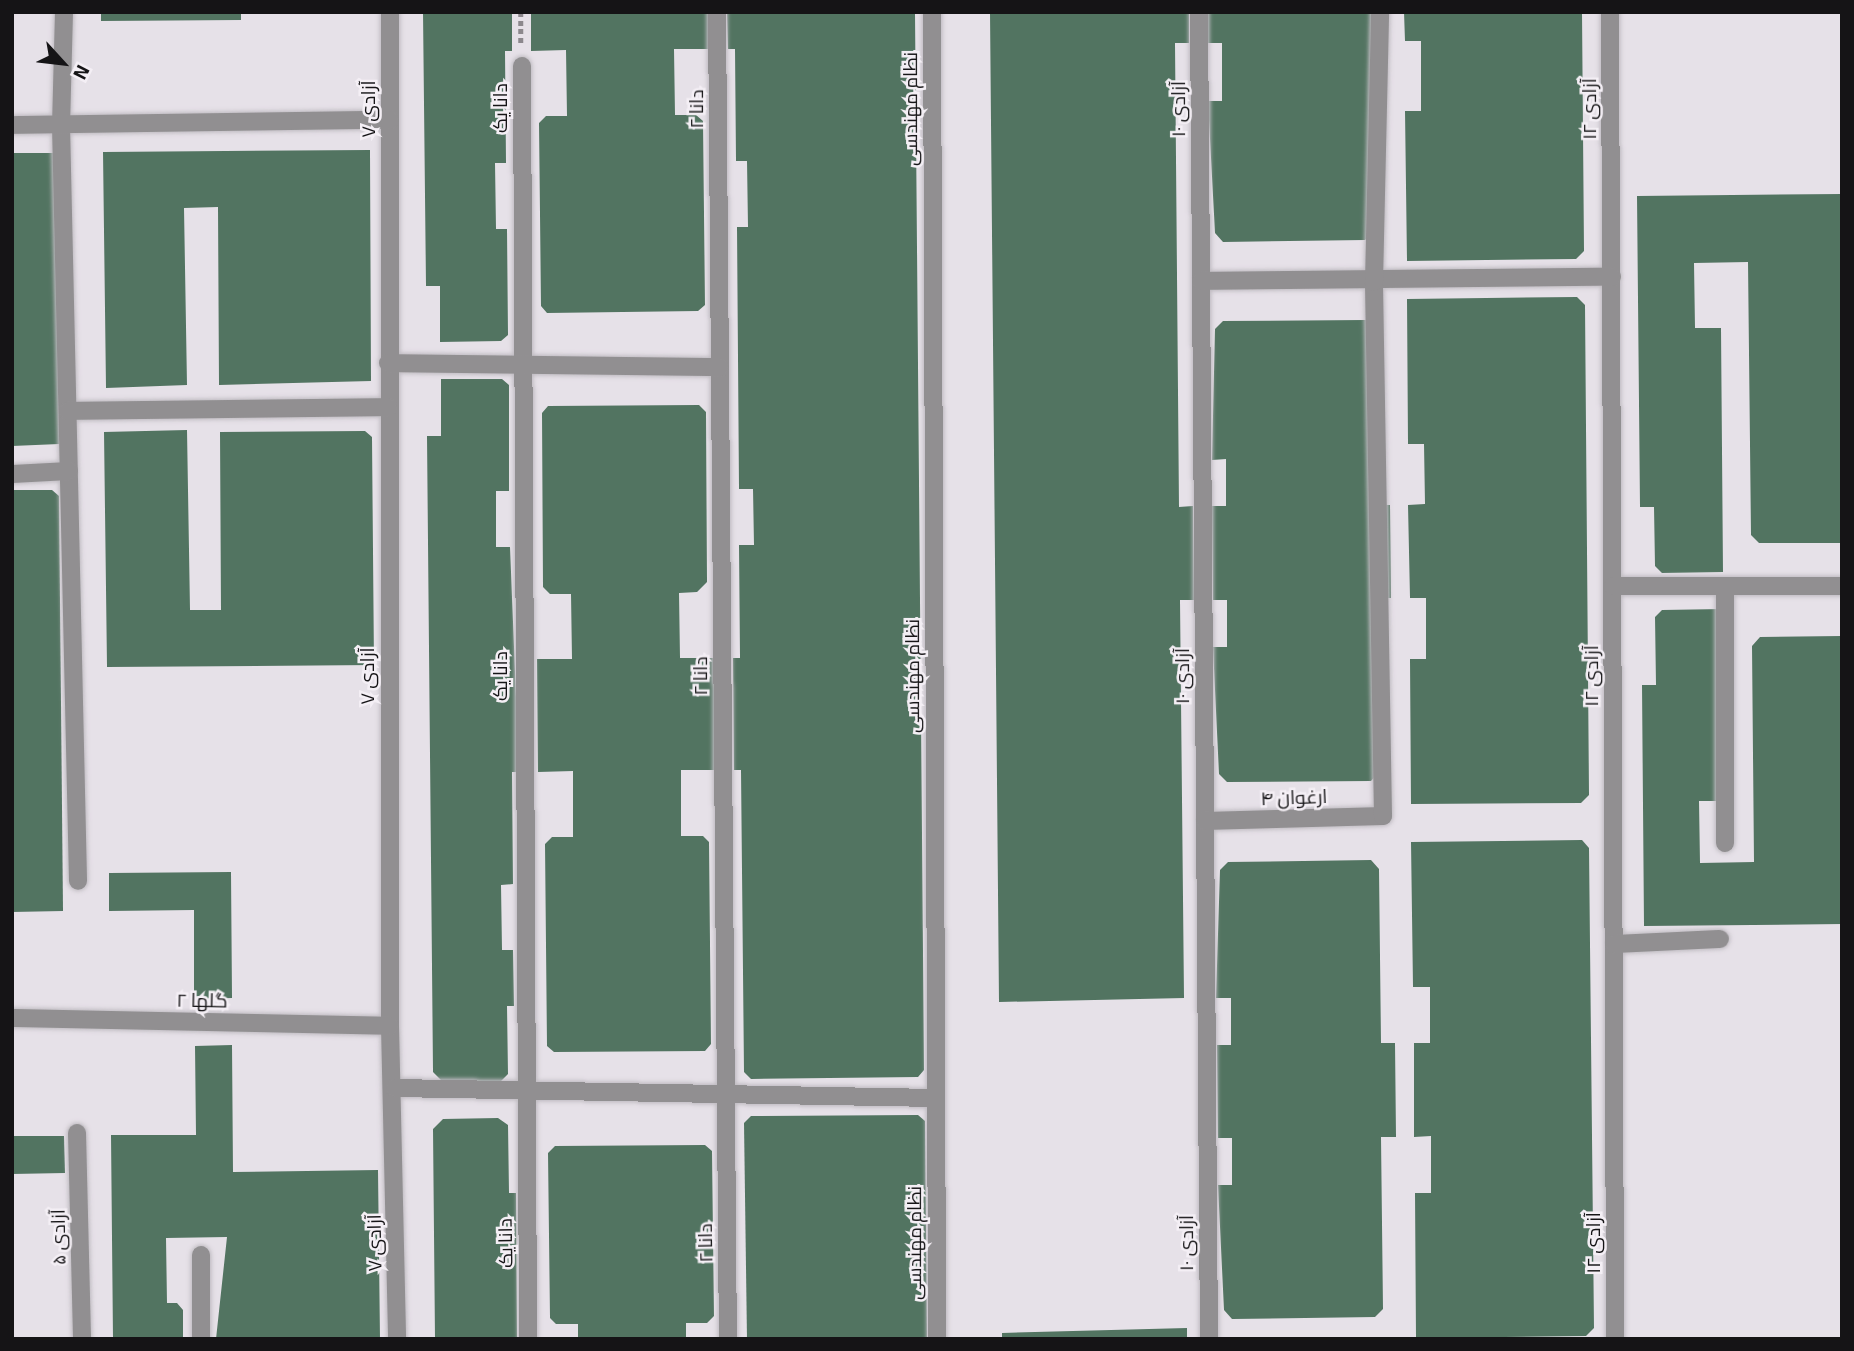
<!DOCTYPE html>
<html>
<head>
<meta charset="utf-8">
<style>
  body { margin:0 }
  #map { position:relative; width:1854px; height:1351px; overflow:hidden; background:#e6e1e8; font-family:Georgia,Cairo,serif }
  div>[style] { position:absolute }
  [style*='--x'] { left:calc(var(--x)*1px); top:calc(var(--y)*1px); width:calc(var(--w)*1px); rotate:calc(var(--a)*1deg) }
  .building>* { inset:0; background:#527461 }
  .path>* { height:4.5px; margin-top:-2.25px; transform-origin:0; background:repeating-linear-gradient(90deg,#8c888d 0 5px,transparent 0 8.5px) }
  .roads { filter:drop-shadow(0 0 2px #c0bcc2) drop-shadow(0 0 2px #c0bcc2) }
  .minor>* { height:18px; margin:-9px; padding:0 9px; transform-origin:9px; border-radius:9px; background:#918f91 }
  .tertiary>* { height:18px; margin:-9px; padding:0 9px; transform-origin:9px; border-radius:9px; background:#918f91 }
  span { translate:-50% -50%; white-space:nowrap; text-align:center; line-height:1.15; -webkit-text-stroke:5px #f4eff5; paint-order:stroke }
  .street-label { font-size:19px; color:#151416 }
  .frame { position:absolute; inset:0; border:14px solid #151416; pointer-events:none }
  .north { position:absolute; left:28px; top:28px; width:70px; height:70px; -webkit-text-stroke:5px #f4eff5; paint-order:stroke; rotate:117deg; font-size:19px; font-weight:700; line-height:28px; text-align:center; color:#151416 }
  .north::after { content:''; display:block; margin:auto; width:24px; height:32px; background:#151416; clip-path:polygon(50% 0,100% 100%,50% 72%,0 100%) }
</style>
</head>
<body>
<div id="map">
  <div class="building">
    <i style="clip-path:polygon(101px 12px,241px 12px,241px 20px,101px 21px)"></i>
    <i style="clip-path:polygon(423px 12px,512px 12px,512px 51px,505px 51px,506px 163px,495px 163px,496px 229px,507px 229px,508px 335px,501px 341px,440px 342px,440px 286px,426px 286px)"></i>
    <i style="clip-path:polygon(531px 12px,709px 12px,709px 49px,674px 49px,675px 115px,696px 115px,703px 121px,705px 305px,698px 311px,547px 313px,541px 306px,539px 123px,546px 116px,567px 116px,566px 50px,531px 51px)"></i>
    <i style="clip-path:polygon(727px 12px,915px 12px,924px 1070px,918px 1077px,751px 1079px,744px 1072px,741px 770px,734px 770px,733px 658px,740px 658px,739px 545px,754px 545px,753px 489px,739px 489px,737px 227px,748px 227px,747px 161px,736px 161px,735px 49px,728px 49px)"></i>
    <i style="clip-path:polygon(990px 12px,1189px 12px,1189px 43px,1175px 43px,1179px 507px,1193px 506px,1194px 600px,1180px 600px,1184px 998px,999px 1002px)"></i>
    <i style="clip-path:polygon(1208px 12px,1385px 12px,1374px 232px,1365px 240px,1223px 242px,1215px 233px,1208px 101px,1222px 101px,1222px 43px,1208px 43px)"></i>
    <i style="clip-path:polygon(1404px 12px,1582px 12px,1584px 251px,1576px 259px,1407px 261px,1405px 111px,1421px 111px,1421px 41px,1405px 41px)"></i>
    <i style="clip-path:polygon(370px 150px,371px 381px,219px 385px,218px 207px,184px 208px,187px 385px,106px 388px,103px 152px)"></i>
    <i style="clip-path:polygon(12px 153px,56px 153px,59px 444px,12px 446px)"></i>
    <i style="clip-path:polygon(1842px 194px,1842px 543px,1759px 543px,1751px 535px,1748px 262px,1694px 263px,1695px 328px,1721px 328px,1723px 572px,1662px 573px,1655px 566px,1654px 507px,1640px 507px,1637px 196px)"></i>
    <i style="clip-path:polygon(1577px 297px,1585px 305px,1589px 795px,1581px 803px,1411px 804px,1410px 659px,1426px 659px,1426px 598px,1410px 598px,1408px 505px,1425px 504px,1424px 444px,1408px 444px,1407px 299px)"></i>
    <i style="clip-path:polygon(1366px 320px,1376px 505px,1390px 505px,1391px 598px,1377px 598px,1378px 773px,1371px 781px,1227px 782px,1219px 774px,1213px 647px,1227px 647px,1227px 600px,1213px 600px,1212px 506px,1226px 506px,1226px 459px,1212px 460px,1215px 329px,1223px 321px)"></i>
    <i style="clip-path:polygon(441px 379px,502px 379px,509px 385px,509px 491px,496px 491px,496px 547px,510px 547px,519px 772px,512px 772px,513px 884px,501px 885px,502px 950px,513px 950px,514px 1006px,507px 1006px,508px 1074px,501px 1081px,443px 1082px,433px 1072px,427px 436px,441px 436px)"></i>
    <i style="clip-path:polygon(699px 405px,706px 412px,707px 582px,697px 592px,679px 593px,680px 658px,715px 658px,716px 770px,681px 770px,681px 836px,703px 836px,709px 842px,711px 1044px,705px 1051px,554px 1052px,547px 1046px,545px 844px,552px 837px,573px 837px,573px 771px,538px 772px,537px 659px,572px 659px,571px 594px,550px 594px,543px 587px,542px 413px,548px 406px)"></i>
    <i style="clip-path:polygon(187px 430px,190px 610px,221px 610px,220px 432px,365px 431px,372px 437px,374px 665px,107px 667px,104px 432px)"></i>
    <i style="clip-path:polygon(12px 490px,52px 490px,59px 496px,63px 911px,12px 912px)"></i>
    <i style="clip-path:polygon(1723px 609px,1725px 801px,1699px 801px,1700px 863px,1754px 862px,1752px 646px,1760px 637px,1842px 636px,1842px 924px,1644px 926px,1642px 685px,1656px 685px,1655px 617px,1662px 610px)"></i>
    <i style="clip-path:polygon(1582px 840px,1589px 848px,1594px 1328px,1586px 1336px,1416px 1338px,1415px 1193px,1431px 1193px,1431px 1136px,1414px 1137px,1414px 1043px,1430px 1043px,1430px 987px,1413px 987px,1411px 842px)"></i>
    <i style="clip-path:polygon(1371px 860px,1379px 869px,1381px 1043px,1395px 1043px,1396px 1137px,1381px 1137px,1383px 1309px,1375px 1317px,1232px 1319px,1224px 1310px,1218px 1185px,1232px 1185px,1232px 1138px,1218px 1138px,1217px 1045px,1231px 1045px,1231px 998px,1216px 998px,1220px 870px,1228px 862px)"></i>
    <i style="clip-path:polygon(231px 872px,232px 998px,194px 999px,194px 910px,109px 911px,109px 873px)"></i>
    <i style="clip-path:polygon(232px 1045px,233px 1172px,378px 1170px,380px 1339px,216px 1339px,227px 1237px,166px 1238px,167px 1303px,177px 1303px,183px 1310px,183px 1339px,113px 1339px,111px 1135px,196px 1135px,195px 1046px)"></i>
    <i style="clip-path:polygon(918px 1115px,925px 1121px,927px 1339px,747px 1339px,744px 1123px,751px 1116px)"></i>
    <i style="clip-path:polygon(498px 1118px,508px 1125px,509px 1193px,516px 1193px,517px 1339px,435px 1339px,433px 1129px,443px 1119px)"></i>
    <i style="clip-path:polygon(12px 1136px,64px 1136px,65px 1173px,12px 1174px)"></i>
    <i style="clip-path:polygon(705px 1145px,712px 1151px,714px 1316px,707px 1323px,686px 1323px,686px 1339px,578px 1339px,578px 1324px,556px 1324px,550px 1318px,548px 1153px,555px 1146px)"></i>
    <i style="clip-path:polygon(1187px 1328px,1187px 1339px,1002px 1339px,1002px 1333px)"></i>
  </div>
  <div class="path">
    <i style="--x:521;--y:12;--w:31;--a:90"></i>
  </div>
  <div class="roads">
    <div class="minor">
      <i style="--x:64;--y:12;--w:113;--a:91.5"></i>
      <i style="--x:61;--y:125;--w:756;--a:88.71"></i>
      <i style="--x:390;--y:12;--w:1014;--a:90"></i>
      <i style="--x:390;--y:1026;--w:313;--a:88.7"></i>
      <i style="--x:717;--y:12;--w:1327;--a:89.53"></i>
      <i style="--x:1199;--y:12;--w:1327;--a:89.57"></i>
      <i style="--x:1610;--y:12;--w:1327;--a:89.78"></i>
      <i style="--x:522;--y:66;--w:1273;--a:89.73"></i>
      <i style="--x:12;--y:125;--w:378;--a:-0.8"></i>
      <i style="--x:1201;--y:281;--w:411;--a:-0.6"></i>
      <i style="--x:388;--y:363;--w:332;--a:0.7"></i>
      <i style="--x:68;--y:411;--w:320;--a:-0.7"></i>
      <i style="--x:12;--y:474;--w:57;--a:-3"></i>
      <i style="--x:1613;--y:586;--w:229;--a:0"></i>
      <i style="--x:1205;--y:821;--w:178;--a:-1.6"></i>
      <i style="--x:1383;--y:816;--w:534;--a:-90.97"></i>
      <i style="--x:1374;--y:282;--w:270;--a:-88.7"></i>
      <i style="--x:1725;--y:843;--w:257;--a:-90"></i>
      <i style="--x:1614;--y:944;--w:106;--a:-2.7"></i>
      <i style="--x:12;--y:1018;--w:378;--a:1.2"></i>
      <i style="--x:395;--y:1088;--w:540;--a:1.06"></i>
      <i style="--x:77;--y:1133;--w:206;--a:88.6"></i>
      <i style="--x:201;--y:1255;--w:84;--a:90"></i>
    </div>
    <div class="tertiary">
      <i style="--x:932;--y:12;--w:1327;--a:89.78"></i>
    </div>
  </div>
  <div class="street-label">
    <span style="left:501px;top:108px;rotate:-90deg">دانا یک</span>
    <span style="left:369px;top:109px;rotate:-90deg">آزادی ۷</span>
    <span style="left:697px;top:109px;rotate:-90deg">دانا ۲</span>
    <span style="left:911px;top:109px;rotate:-90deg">نظام مهندسی</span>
    <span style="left:1179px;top:109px;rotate:-90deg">آزادی ۱۰</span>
    <span style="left:1590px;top:109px;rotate:-90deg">آزادی ۱۲</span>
    <span style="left:368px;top:676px;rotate:-90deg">آزادی ۷</span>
    <span style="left:501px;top:676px;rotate:-90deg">دانا یک</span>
    <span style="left:701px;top:676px;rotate:-90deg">دانا ۲</span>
    <span style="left:913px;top:676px;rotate:-90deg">نظام مهندسی</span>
    <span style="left:1183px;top:676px;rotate:-90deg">آزادی ۱۰</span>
    <span style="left:1592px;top:676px;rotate:-90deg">آزادی ۱۲</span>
    <span style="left:1294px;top:798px;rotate:-2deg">ارغوان ۴</span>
    <span style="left:202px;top:1001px;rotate:1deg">گلها ۲</span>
    <span style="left:59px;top:1237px;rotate:-91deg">آزادی ۵</span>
    <span style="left:375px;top:1243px;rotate:-91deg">آزادی ۷</span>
    <span style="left:506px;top:1243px;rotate:-91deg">دانا یک</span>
    <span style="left:706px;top:1243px;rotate:-91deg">دانا ۲</span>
    <span style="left:915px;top:1243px;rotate:-90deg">نظام مهندسی</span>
    <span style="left:1187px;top:1243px;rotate:-90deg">آزادی ۱۰</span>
    <span style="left:1594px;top:1243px;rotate:-90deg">آزادی ۱۲</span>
  </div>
  <div class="frame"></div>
  <div class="north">N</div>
</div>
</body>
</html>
